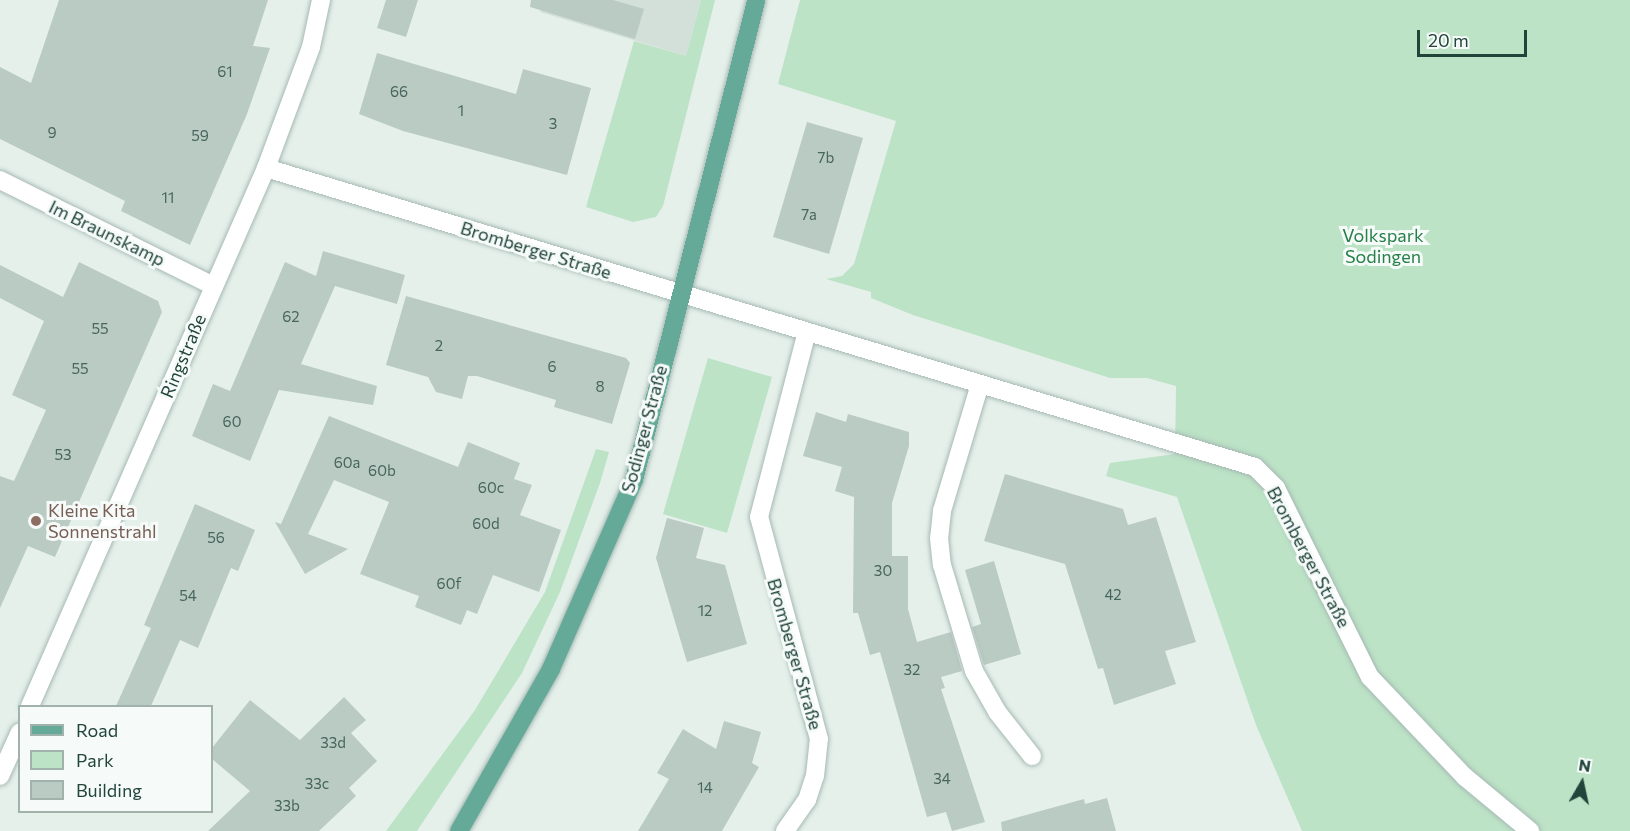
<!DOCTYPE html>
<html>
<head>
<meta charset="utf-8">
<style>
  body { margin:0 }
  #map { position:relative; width:1630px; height:831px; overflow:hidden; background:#e5f0eb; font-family:Commissioner,sans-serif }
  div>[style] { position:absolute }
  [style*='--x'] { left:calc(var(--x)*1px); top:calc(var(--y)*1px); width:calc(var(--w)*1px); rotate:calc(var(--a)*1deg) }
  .built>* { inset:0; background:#d3e0da }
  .green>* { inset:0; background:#bce3c6 }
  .building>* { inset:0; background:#bacbc4 }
  .roads { filter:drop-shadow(0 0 2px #a6b9b3) drop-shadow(0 0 2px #a6b9b3) }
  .minor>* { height:18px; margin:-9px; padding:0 9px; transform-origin:9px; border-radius:9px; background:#fff }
  .major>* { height:18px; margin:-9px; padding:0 9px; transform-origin:9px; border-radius:9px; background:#65aa98 }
  .dots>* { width:16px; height:16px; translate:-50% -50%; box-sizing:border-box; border:3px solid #f6fbf9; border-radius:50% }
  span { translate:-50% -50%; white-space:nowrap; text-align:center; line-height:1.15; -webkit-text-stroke:6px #f6fbf9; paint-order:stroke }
  .number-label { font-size:15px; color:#47665d }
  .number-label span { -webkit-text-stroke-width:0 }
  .street-label { font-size:18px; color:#21443b }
  .park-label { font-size:18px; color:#278049 }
  .education-label { font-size:18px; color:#785e54 }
  .left { translate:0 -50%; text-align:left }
  .legend { position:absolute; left:18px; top:705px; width:195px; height:108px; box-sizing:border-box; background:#f6fbf9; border:2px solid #a1b2ad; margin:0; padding:8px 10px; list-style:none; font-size:18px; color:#21443b }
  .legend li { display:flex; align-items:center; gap:12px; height:30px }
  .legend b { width:30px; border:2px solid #a1b2ad }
  .north { position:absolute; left:1552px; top:753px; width:60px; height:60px; -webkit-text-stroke:4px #f6fbf9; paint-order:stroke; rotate:9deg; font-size:16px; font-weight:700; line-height:24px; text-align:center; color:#21443b }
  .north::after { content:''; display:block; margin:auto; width:21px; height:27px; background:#21443b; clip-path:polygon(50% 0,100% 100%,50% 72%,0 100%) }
  .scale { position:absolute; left:1417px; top:30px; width:110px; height:27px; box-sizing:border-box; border:3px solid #21443b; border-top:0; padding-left:8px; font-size:18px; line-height:21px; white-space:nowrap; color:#21443b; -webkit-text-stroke:4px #f6fbf9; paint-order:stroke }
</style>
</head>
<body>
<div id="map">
  <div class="built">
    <i style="clip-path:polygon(545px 0,701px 0,686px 56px,540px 12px)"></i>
  </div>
  <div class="green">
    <i style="clip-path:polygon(701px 0,715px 0,663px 206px,656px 217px,633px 222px,586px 207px,634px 41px,686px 56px)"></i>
    <i style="clip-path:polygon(800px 0,1630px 0,1630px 831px,1302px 831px,1256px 725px,1177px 497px,1106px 476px,1110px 463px,1175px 454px,1176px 386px,1147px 378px,1110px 378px,913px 315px,871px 298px,871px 292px,826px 279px,842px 276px,854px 264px,896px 121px,778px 84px)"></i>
    <i style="clip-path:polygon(708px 358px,772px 377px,727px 533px,663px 514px)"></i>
    <i style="clip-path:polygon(596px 449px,609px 452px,600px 483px,560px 592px,522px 673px,417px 831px,386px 831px,475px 710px,545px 592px)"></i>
  </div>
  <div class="building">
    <i style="clip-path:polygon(59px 0,268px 0,253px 46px,270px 48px,247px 114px,190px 245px,121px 211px,125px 201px,0 139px,0 67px,31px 83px)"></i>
    <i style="clip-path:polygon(386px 0,418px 0,406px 37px,377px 28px)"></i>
    <i style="clip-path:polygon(531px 0,613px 0,644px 9px,635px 39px,530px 7px)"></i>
    <i style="clip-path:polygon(377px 53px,516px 94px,523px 69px,591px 88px,567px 175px,403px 131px,359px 114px)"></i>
    <i style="clip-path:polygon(807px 122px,863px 138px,829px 254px,773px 237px)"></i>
    <i style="clip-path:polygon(323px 251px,405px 275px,397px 304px,335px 286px,301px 364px,377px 386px,373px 405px,279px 390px,250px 461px,192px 436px,213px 384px,230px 391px,285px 262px,316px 276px)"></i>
    <i style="clip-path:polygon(79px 262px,158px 301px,162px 312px,55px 557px,28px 546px,0 608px,0 476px,14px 481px,46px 410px,12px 395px,44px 321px,0 298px,0 265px,63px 297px)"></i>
    <i style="clip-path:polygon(406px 296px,626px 358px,630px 363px,612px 424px,554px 407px,556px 400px,477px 376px,468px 376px,462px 399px,436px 392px,428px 377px,386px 365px)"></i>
    <i style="clip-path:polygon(816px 412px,846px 422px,848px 414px,909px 432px,909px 446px,892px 503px,892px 556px,908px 556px,908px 609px,917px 642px,951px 632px,962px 671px,941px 677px,945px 688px,941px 689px,985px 822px,952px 831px,946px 812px,927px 817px,880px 652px,870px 655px,858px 613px,853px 613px,854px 497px,835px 491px,842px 467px,803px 456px)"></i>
    <i style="clip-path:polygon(329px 416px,458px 467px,468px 442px,520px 463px,514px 479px,532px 485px,520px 515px,561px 530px,539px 592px,493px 575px,477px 614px,467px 610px,461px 625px,415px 607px,419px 596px,360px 574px,389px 502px,334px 480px,308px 534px,348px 549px,305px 574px,275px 522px,281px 524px)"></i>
    <i style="clip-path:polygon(1005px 474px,1123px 509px,1128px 525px,1156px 517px,1196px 642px,1165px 651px,1176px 684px,1114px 705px,1103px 668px,1098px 669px,1065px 564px,984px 541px)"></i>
    <i style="clip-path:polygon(195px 504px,255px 530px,238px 571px,231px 568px,198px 648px,180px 640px,151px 706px,116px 706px,151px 628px,144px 625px)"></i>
    <i style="clip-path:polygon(667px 518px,704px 528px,696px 558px,725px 565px,747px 644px,687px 662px,656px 558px)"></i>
    <i style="clip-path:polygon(994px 561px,1021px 654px,984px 665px,972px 627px,981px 624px,965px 570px)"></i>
    <i style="clip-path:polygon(344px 697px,366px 720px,351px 733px,377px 761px,349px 788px,356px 796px,319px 831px,208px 831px,250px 791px,212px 759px,212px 748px,250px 700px,300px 740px)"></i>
    <i style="clip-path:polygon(724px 721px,761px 732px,752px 763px,759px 767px,722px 831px,638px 831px,669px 779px,657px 773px,683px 729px,716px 749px)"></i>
    <i style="clip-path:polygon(1107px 798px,1116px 831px,1002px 831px,1001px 822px,1084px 799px,1085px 804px)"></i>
  </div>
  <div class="roads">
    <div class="minor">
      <i style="--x:266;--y:168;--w:1033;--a:16.82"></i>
      <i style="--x:1255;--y:467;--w:30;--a:45"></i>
      <i style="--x:1276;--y:488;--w:211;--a:63.6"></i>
      <i style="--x:1370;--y:677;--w:138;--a:46.5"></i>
      <i style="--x:1465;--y:777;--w:85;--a:39.7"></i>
      <i style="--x:0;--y:180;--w:239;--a:26.4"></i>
      <i style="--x:980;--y:384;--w:133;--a:106.7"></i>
      <i style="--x:942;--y:511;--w:27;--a:96"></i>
      <i style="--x:939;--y:538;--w:27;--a:84"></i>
      <i style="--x:942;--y:565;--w:111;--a:73.2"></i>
      <i style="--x:974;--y:671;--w:48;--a:60.3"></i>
      <i style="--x:998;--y:713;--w:55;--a:51.7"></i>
      <i style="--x:30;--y:706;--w:587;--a:-66.31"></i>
      <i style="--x:266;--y:168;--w:129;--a:-69.6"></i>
      <i style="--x:311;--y:47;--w:48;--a:-78"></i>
      <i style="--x:0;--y:776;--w:48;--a:-65.6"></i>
      <i style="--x:785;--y:831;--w:38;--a:-55"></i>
      <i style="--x:807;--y:800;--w:25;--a:-72"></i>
      <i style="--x:815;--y:776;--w:37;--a:-84"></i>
      <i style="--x:819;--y:739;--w:230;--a:-105.1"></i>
      <i style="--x:759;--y:517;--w:191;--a:-75.5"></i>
    </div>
    <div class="major">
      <i style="--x:459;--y:831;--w:186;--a:-60.4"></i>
      <i style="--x:551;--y:669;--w:206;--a:-66.3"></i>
      <i style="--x:634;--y:480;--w:495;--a:-75.7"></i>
    </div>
  </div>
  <div class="dots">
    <i style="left:36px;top:521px;background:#8d6e63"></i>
  </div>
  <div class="number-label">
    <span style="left:225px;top:72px">61</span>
    <span style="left:399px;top:92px">66</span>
    <span style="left:461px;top:111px">1</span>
    <span style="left:553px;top:124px">3</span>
    <span style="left:52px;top:133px">9</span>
    <span style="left:200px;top:136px">59</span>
    <span style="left:826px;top:158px">7b</span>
    <span style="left:168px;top:198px">11</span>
    <span style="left:809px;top:215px">7a</span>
    <span style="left:291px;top:317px">62</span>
    <span style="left:100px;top:329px">55</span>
    <span style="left:439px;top:346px">2</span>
    <span style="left:552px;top:367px">6</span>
    <span style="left:80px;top:369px">55</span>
    <span style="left:600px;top:387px">8</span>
    <span style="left:232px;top:422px">60</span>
    <span style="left:63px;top:455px">53</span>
    <span style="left:347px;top:463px">60a</span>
    <span style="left:382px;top:471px">60b</span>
    <span style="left:491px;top:488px">60c</span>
    <span style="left:486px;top:524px">60d</span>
    <span style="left:216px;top:538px">56</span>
    <span style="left:883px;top:571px">30</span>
    <span style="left:449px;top:584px">60f</span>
    <span style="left:1113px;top:595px">42</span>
    <span style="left:188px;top:596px">54</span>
    <span style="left:705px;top:611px">12</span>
    <span style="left:912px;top:670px">32</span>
    <span style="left:333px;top:743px">33d</span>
    <span style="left:942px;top:779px">34</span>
    <span style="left:317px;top:784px">33c</span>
    <span style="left:705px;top:788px">14</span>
    <span style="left:287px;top:806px">33b</span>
  </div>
  <div class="street-label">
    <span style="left:107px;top:233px;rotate:26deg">Im Braunskamp</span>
    <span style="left:536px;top:250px;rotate:17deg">Bromberger Straße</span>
    <span style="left:183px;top:356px;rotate:-67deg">Ringstraße</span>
    <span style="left:644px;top:429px;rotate:-75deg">Sodinger Straße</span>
    <span style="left:1309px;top:557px;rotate:62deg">Bromberger Straße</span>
    <span style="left:795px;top:654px;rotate:74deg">Bromberger Straße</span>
  </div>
  <div class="park-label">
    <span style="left:1383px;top:246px">Volkspark<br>Sodingen</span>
  </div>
  <div class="education-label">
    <span class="left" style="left:48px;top:521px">Kleine Kita<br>Sonnenstrahl</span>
  </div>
  <ul class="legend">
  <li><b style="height:8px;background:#65aa98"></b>Road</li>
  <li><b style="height:16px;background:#bce3c6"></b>Park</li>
  <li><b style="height:16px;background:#bacbc4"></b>Building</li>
  </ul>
  <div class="north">N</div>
  <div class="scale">20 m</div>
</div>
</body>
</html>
